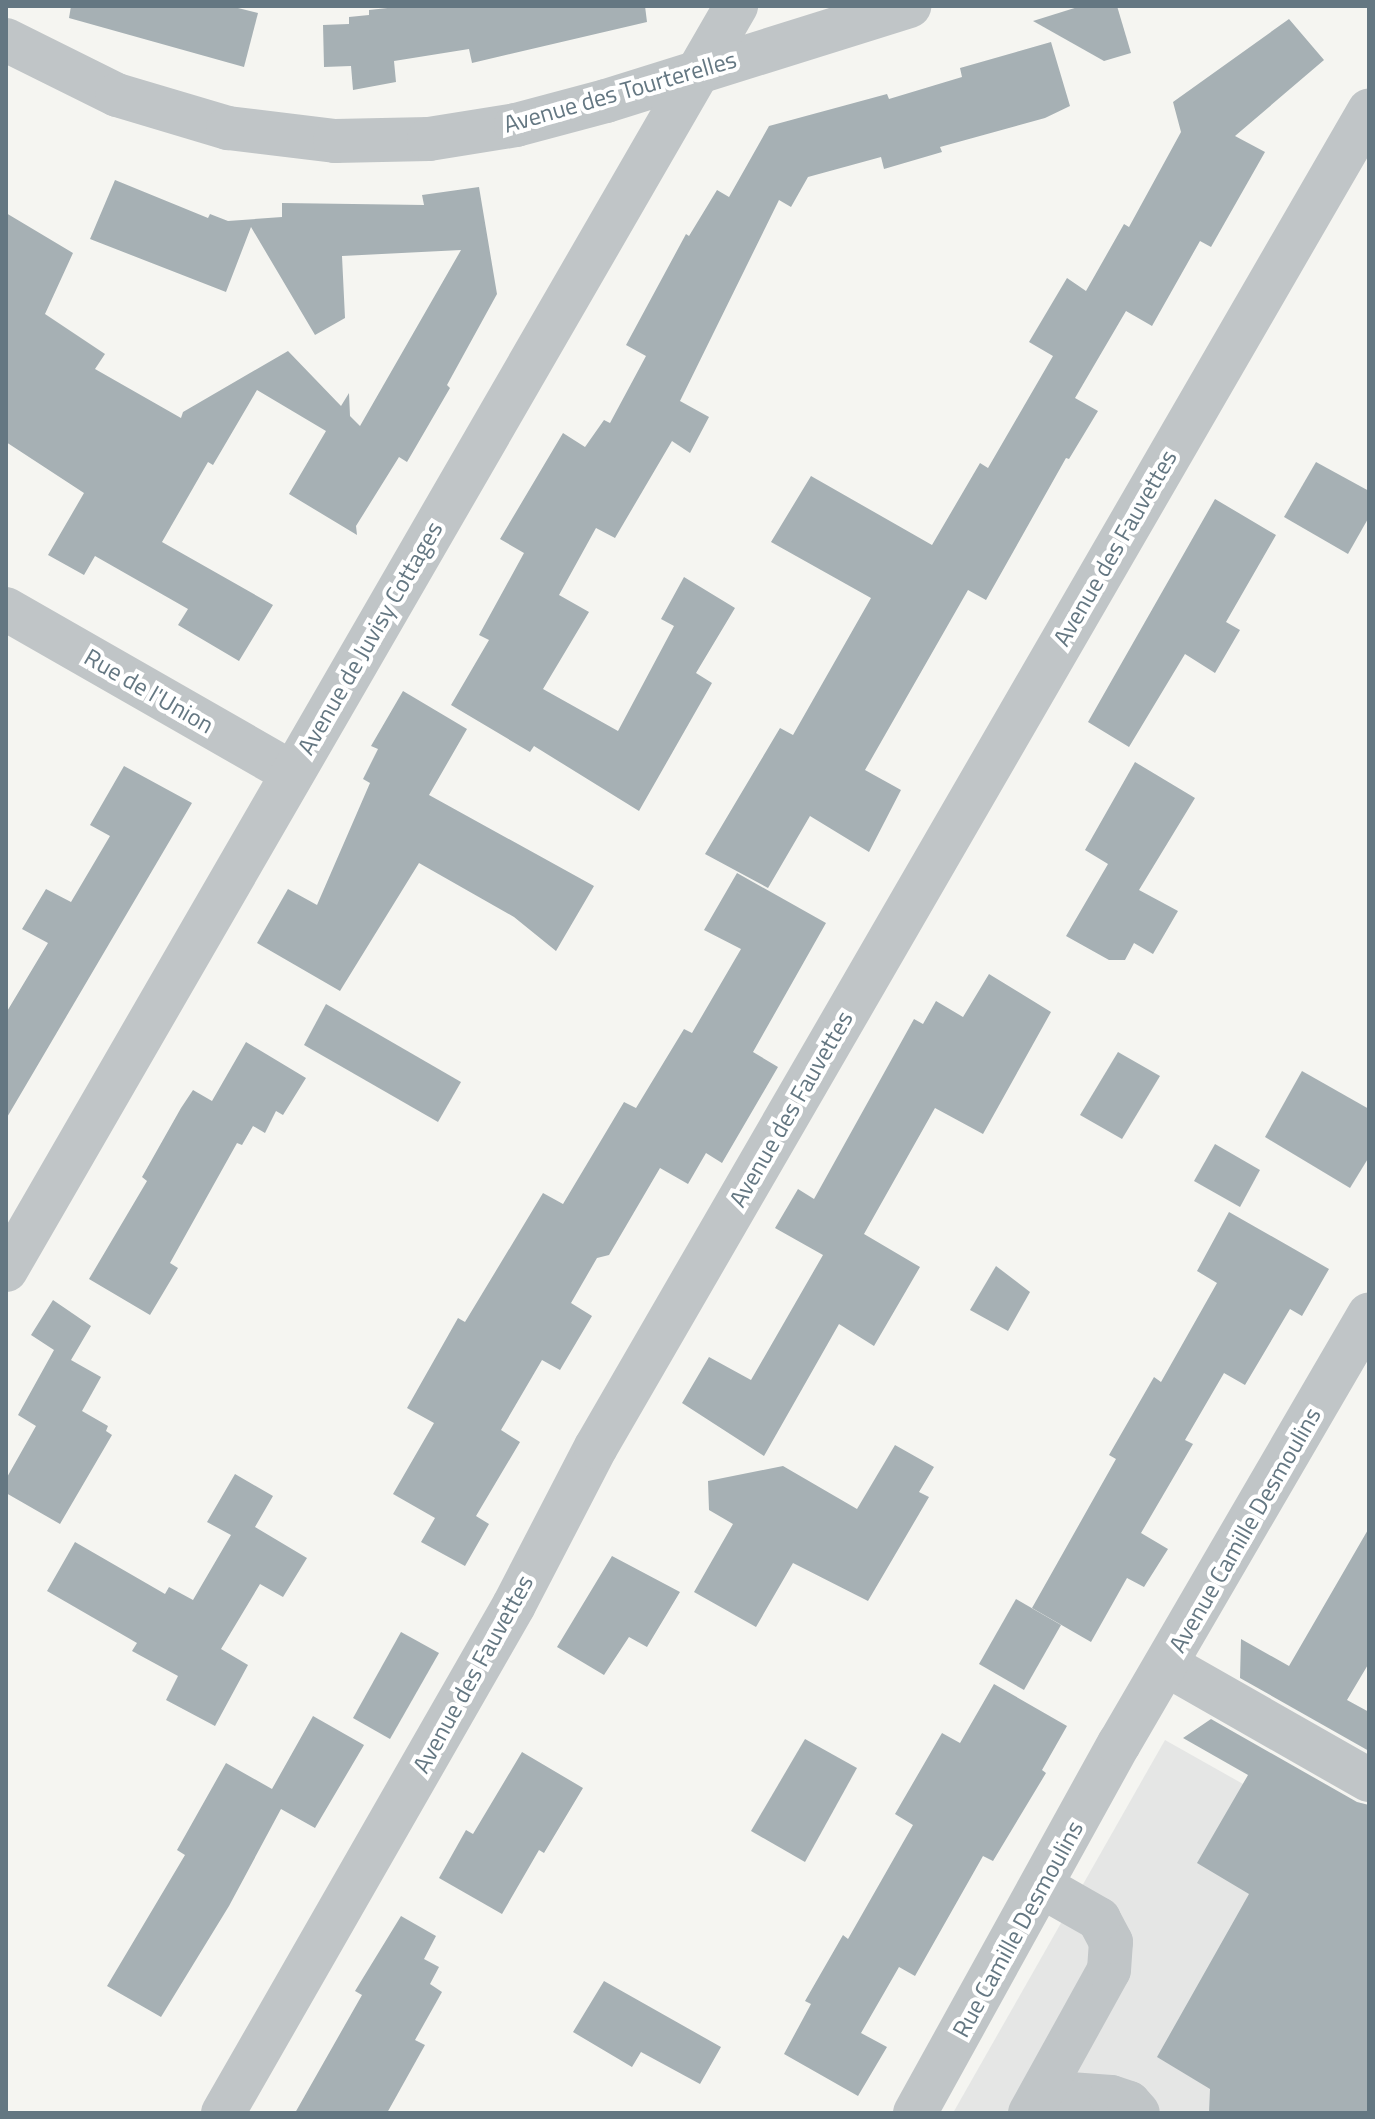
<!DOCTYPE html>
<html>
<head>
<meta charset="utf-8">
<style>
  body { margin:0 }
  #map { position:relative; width:1375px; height:2119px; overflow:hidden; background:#f5f5f1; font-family:"Titillium Web",sans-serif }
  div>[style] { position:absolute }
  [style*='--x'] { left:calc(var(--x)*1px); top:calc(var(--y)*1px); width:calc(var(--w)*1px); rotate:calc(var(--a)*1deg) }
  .built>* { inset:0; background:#e5e6e5 }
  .building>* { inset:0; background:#a6b0b4 }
  .minor>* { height:44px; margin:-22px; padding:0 22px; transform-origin:22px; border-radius:22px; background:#c0c5c7 }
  span { translate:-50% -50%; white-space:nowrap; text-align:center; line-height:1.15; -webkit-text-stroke:8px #fff; paint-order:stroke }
  .street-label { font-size:24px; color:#647782 }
  .frame { position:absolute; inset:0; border:8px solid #647782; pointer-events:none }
</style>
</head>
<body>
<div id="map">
  <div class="built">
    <i style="clip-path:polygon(1165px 1740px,1369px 1855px,1369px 2113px,953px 2113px)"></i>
  </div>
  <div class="building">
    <i style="clip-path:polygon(71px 6px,230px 6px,258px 13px,244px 67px,69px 18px)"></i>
    <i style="clip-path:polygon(406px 6px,645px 6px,647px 22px,472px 63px,469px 49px,394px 61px,396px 82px,353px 90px,351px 66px,324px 67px,323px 25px,349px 24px,349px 17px,369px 15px,369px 10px)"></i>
    <i style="clip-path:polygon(1081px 6px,1117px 6px,1131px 53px,1104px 61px,1033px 21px)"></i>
    <i style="clip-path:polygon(1289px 19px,1324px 60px,1235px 136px,1265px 152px,1211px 247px,1200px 241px,1152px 326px,1126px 311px,1075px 398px,1098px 411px,1069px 459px,1066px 458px,986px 600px,968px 590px,865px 770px,901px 790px,869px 852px,810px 816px,768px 888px,705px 854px,780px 728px,793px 735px,871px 598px,771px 542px,811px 476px,932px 545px,980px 463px,988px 468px,1053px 356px,1029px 342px,1067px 278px,1086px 291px,1124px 224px,1129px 227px,1181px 132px,1173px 102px)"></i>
    <i style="clip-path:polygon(1051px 42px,1070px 106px,1045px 118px,940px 147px,942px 152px,884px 169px,881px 157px,808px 177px,791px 207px,779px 200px,680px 401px,709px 417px,690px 453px,672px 441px,615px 538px,596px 528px,559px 595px,589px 612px,543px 689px,618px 731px,674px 626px,661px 619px,684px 577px,735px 608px,696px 673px,712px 683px,639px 811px,534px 746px,530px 752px,451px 705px,489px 640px,479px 635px,524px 553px,500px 539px,563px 433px,585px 447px,604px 420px,610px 423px,646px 356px,626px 345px,686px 234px,689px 236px,717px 190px,729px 197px,769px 126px,887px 94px,889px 99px,962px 77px,960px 68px)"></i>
    <i style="clip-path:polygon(115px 180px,208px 218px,210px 214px,228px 221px,282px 217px,282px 203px,424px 205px,422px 195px,479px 187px,497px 294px,447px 385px,450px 388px,407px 462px,399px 457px,356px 526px,357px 535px,289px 494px,326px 431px,257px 390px,213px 465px,208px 462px,162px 542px,273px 605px,239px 661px,178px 625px,188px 609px,95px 556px,84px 575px,48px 555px,84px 493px,6px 442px,6px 213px,73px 253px,45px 314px,105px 354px,95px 369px,181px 418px,183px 412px,288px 351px,341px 406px,349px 393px,350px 416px,360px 426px,461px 250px,342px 256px,345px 318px,315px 335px,251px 227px,226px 292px,90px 239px)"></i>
    <i style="clip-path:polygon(1316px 462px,1369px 491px,1369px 517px,1348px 554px,1284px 517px)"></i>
    <i style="clip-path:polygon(1215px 499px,1276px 535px,1226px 622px,1240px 630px,1215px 673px,1185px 654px,1129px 747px,1088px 722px)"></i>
    <i style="clip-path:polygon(403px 691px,467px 729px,429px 795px,594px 886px,556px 951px,514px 917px,419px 863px,340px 991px,257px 943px,288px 889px,317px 905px,370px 783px,363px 779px,378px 749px,371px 746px)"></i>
    <i style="clip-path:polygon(1135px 762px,1195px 798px,1139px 890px,1178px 911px,1153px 954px,1134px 943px,1125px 960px,1109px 960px,1066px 936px,1108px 864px,1085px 850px)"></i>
    <i style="clip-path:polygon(124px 766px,192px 803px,6px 1119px,6px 1013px,48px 943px,22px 929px,46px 889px,71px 902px,110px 836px,90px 825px)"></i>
    <i style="clip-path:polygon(737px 873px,826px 923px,753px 1052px,778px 1067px,722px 1163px,706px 1153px,688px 1184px,660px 1168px,609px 1255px,597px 1258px,571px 1303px,592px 1316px,560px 1370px,542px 1360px,501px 1430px,520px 1442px,476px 1516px,489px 1524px,465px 1566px,421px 1542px,435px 1518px,393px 1494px,434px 1423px,407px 1408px,458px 1318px,465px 1322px,543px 1193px,563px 1204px,624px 1102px,636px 1108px,684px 1029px,692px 1033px,741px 949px,704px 930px)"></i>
    <i style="clip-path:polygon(989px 974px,1051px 1012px,983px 1134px,935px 1108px,864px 1234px,920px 1267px,874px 1346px,839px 1324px,764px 1456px,682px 1403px,709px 1357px,751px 1380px,823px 1255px,775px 1228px,798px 1189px,814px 1199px,914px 1019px,923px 1024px,936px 1001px,963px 1017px)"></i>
    <i style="clip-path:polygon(326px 1004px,461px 1082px,438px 1122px,304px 1045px)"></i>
    <i style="clip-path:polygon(246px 1042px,306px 1078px,283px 1115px,276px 1111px,265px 1133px,253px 1126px,242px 1145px,237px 1143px,170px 1263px,178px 1268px,150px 1315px,89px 1279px,147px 1181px,142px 1177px,181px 1108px,193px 1090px,212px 1101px)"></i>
    <i style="clip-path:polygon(1118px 1052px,1160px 1076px,1122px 1139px,1080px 1115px)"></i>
    <i style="clip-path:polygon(1302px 1071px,1369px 1109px,1369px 1157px,1350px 1188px,1265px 1137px)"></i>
    <i style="clip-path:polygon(1215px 1144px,1260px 1170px,1240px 1207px,1194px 1181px)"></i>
    <i style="clip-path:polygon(1229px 1212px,1329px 1269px,1302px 1316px,1290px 1309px,1245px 1385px,1224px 1373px,1185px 1440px,1193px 1444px,1141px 1533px,1168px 1549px,1144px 1587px,1127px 1578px,1091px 1642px,1032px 1608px,1116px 1459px,1109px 1455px,1154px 1377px,1161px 1382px,1217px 1283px,1197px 1271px)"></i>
    <i style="clip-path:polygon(996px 1266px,1030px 1292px,1008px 1331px,970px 1310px)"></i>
    <i style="clip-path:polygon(53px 1300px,91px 1326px,71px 1360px,101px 1377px,82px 1411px,108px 1426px,106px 1431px,112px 1435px,60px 1524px,6px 1493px,6px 1479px,36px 1426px,18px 1415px,54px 1350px,31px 1335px)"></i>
    <i style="clip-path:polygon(895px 1445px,934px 1467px,919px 1492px,929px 1497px,868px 1601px,793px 1563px,756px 1627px,694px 1592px,733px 1524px,709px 1510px,708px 1481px,783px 1466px,857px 1509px)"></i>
    <i style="clip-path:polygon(235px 1474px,273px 1496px,255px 1527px,307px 1558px,283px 1597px,260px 1584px,221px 1649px,248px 1665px,215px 1726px,166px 1700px,178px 1676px,132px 1651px,137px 1643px,47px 1591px,75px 1542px,165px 1594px,169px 1587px,193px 1600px,231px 1535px,207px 1522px)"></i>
    <i style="clip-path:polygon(1369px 1528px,1369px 1663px,1347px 1700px,1369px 1712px,1369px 1751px,1240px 1678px,1241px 1639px,1289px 1666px)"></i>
    <i style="clip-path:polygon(612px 1556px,680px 1592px,647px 1647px,629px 1637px,604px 1675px,557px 1647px)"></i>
    <i style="clip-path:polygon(1016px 1599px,1061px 1625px,1024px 1690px,979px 1664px)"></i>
    <i style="clip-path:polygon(401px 1632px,439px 1653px,390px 1739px,353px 1718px)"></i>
    <i style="clip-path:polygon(994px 1684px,1067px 1726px,1042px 1770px,1046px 1773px,993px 1861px,983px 1856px,915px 1976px,899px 1967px,861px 2033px,887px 2047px,858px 2096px,784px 2054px,811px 2004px,805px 2001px,843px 1935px,848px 1939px,913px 1825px,895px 1814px,942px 1733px,960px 1743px)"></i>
    <i style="clip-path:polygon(313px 1716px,364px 1745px,315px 1828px,281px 1809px,229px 1906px,161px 2017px,107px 1986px,185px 1855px,177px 1850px,226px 1763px,272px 1789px)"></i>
    <i style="clip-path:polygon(1211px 1719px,1357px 1802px,1369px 1805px,1369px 2113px,1209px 2113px,1210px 2089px,1157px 2057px,1249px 1894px,1197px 1863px,1248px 1775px,1183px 1738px)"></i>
    <i style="clip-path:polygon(805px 1739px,857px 1768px,805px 1862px,751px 1831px)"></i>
    <i style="clip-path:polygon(522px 1752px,583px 1788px,544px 1853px,539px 1850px,502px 1914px,439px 1878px,466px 1830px,473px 1834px)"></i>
    <i style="clip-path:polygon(401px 1916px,436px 1936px,424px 1959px,439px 1967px,430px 1984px,442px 1992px,415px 2040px,425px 2045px,387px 2113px,295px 2113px,362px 1995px,355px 1991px)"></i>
    <i style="clip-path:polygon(604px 1981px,721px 2047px,700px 2084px,641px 2052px,632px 2067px,573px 2032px)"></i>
  </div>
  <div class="minor">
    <i style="--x:6;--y:40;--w:124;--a:26.4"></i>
    <i style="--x:117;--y:95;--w:116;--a:16.6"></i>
    <i style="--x:228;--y:128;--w:108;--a:6.9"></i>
    <i style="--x:335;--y:141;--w:94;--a:-1.2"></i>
    <i style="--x:429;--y:139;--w:88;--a:-9.1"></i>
    <i style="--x:516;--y:125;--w:93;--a:-14.9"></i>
    <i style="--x:606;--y:101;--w:318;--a:-17.4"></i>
    <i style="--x:6;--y:609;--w:330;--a:29.8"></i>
    <i style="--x:6;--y:1270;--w:1460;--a:-59.99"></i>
    <i style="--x:1167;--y:1665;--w:232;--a:29.7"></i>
    <i style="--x:1042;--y:2092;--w:69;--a:4.1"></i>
    <i style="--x:1111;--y:2097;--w:19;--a:18"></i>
    <i style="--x:1129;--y:2103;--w:13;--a:48"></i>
    <i style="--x:223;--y:2113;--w:585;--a:-60.19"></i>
    <i style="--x:514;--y:1605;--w:178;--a:-62.6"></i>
    <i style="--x:596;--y:1447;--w:1544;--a:-59.95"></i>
    <i style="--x:915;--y:2113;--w:422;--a:-61.1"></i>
    <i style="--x:1119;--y:1744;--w:497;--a:-59.8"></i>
    <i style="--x:1030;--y:2113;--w:163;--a:-61.1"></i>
    <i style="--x:1109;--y:1970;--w:28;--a:-86"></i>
    <i style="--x:1111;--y:1942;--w:26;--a:-118"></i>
    <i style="--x:1099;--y:1919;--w:64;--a:-150.3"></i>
  </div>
  <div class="street-label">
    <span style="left:620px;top:92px;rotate:-16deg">Avenue des Tourterelles</span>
    <span style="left:1115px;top:548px;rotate:-60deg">Avenue des Fauvettes</span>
    <span style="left:370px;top:638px;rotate:-60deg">Avenue de Juvisy Cottages</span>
    <span style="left:149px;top:691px;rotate:30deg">Rue de l'Union</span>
    <span style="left:791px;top:1109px;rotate:-60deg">Avenue des Fauvettes</span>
    <span style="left:1245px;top:1530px;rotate:-60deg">Avenue Camille Desmoulins</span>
    <span style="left:473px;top:1674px;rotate:-61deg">Avenue des Fauvettes</span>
    <span style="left:1018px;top:1929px;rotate:-61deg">Rue Camille Desmoulins</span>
  </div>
  <div class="frame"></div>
</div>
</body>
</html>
